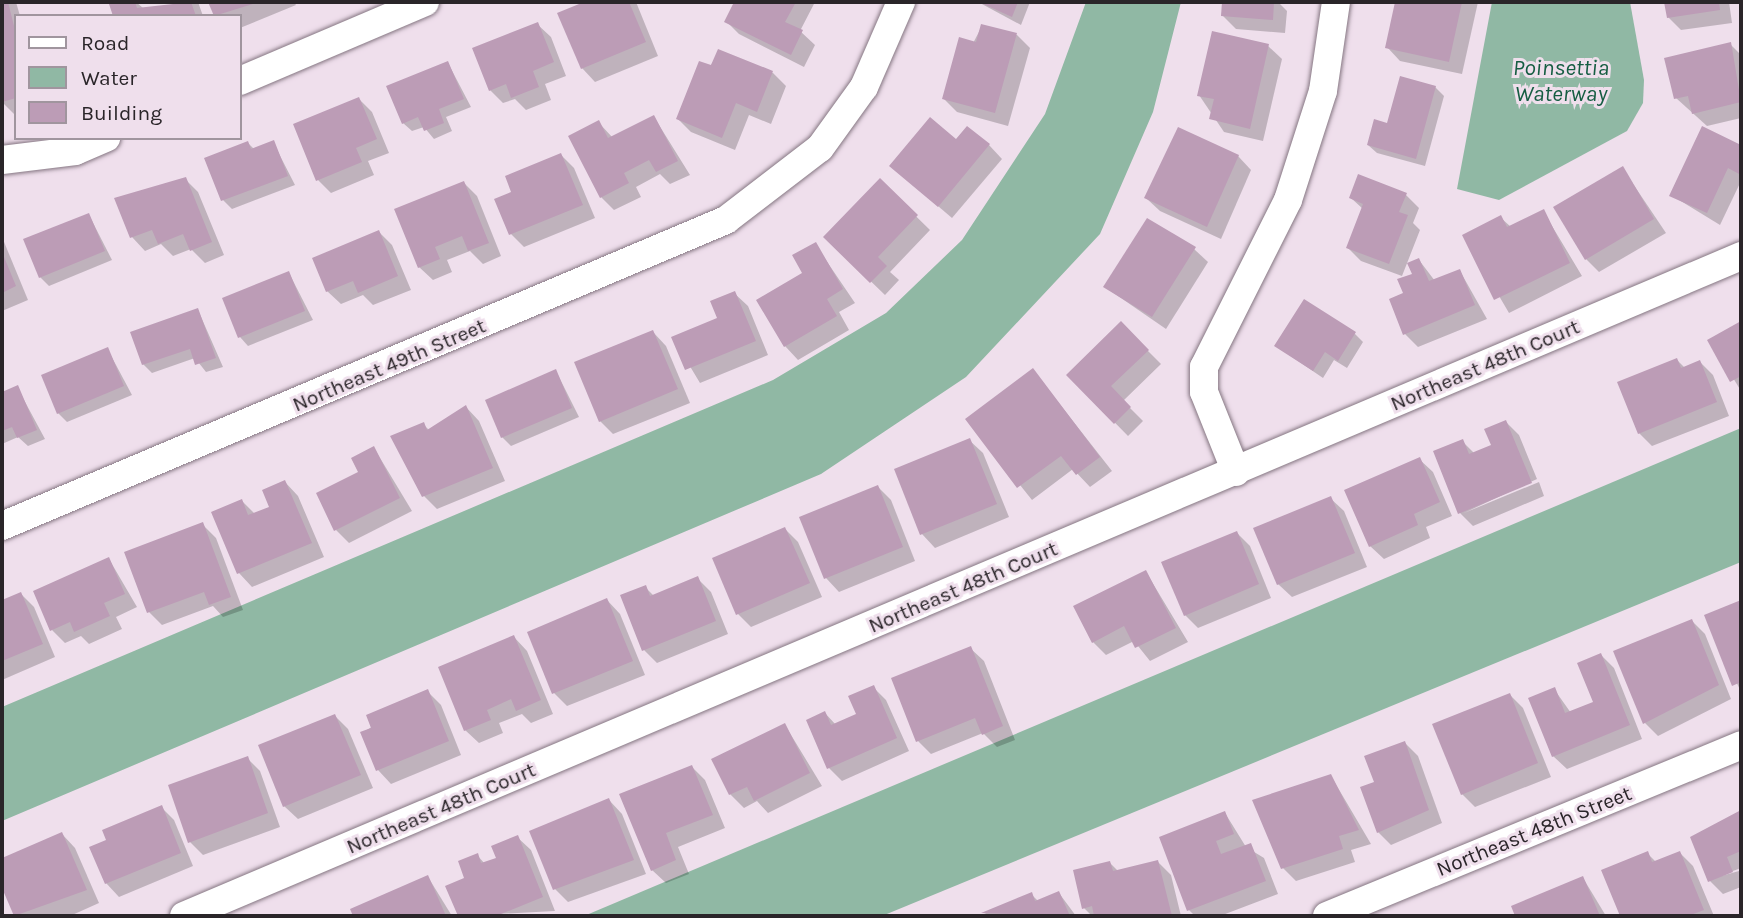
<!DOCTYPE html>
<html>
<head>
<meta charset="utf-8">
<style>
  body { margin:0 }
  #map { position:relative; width:1743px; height:918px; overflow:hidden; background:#efdfec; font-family:Karla,sans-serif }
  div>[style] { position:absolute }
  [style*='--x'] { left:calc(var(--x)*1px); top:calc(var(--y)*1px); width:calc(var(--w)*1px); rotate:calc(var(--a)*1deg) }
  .water>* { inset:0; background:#90b8a4 }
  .shadow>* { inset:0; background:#0003 }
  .building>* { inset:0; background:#bc9cb6 }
  .roads { filter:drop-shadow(0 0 2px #857682) drop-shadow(0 0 2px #857682) }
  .minor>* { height:28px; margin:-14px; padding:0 14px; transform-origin:14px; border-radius:14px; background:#fff }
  span { translate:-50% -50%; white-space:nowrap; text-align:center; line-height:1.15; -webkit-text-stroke:6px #efdfec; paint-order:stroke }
  .street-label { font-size:21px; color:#2a2529 }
  .water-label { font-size:23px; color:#155d42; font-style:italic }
  .frame { position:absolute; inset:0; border:4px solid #2a2529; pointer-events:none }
  .legend { position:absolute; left:14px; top:14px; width:228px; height:126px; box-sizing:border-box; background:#efdfec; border:2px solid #a0959e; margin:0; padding:9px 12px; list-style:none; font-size:21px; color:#2a2529 }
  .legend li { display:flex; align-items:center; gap:14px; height:35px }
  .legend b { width:35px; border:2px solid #a0959e }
</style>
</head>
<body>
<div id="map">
  <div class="water">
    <i style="clip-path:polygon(1086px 2px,1181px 2px,1153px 112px,1100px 234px,966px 377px,821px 474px,2px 821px,2px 707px,773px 380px,886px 313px,962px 240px,1045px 114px)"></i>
    <i style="clip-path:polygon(1492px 2px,1630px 2px,1644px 80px,1643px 103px,1627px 131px,1499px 200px,1457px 189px)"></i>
    <i style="clip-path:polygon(1741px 428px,1741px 562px,882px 916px,584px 916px)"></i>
  </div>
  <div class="shadow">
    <i style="clip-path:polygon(2px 2px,16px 2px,20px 16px,14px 114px,2px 102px)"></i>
    <i style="clip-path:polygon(136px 2px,143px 8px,198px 2px,203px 16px,115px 16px,111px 5px)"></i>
    <i style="clip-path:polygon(210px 2px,294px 2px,296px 5px,240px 28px,240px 16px,215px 16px)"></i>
    <i style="clip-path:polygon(589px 2px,636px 2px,658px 56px,595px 82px,582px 68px,559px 14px)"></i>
    <i style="clip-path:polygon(736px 2px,815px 2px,800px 31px,815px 45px,804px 67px,739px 34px,726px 21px)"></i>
    <i style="clip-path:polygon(1030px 2px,1021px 25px,980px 3px,980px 2px)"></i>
    <i style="clip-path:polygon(1224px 2px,1278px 2px,1287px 11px,1285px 33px,1236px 29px,1223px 16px)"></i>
    <i style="clip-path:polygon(1397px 2px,1478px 2px,1462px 74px,1400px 61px,1387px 47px)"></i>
    <i style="clip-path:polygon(1666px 2px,1729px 2px,1732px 23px,1681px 30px,1668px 17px)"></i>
    <i style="clip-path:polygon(537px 24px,551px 37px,566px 76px,545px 84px,551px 100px,526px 110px,515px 99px,503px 103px,490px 90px)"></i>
    <i style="clip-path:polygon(982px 26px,1017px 35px,1030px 48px,1008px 126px,957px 112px,944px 99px)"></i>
    <i style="clip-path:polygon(1730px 44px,1741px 55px,1741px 118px,1707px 126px,1676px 98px)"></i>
    <i style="clip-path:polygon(1268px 46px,1282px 59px,1263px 141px,1224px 132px,1199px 95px)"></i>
    <i style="clip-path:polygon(719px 52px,773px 73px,786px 86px,771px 124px,749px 115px,735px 150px,691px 132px,678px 119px)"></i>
    <i style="clip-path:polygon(448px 63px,471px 107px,446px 117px,452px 131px,434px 139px,424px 127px,412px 131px,403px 123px)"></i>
    <i style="clip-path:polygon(1435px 87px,1444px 96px,1425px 166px,1377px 153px,1368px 145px)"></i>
    <i style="clip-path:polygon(359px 99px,372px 112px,389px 153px,368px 161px,374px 175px,331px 193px,318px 180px)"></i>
    <i style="clip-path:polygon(654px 117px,690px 175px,670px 184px,660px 174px,636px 187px,641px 197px,614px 210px,601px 197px,599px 123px,613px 138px)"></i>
    <i style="clip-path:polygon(1702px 128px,1741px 146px,1741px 181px,1720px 225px,1671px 195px)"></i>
    <i style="clip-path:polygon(957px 141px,989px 145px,1002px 159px,952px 218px,891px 166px)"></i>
    <i style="clip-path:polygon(273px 142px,295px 185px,232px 209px,223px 200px,248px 143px,254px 149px)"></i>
    <i style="clip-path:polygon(561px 155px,574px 168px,595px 218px,524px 247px,511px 234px,513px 193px)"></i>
    <i style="clip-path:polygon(1238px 156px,1251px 170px,1221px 239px,1160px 211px,1146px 198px)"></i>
    <i style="clip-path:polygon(1623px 169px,1666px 233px,1599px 272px,1586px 259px)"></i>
    <i style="clip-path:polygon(185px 179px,198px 192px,224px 255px,205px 263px,191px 249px,173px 256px,161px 244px,145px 251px,132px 237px,116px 199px)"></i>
    <i style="clip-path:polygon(880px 181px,930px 230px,890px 272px,899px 280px,885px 295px,825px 237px)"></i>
    <i style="clip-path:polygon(464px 183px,477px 196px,501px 256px,483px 264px,470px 251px,447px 260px,452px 272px,433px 280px,419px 267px)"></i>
    <i style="clip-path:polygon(1406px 195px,1419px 208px,1413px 223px,1420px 230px,1402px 276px,1361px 261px,1348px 248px,1363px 209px,1351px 198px)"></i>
    <i style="clip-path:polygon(1543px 211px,1582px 276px,1509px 313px,1464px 236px,1501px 218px,1511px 227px)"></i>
    <i style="clip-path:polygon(89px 215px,112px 260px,49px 286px,40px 277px)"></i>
    <i style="clip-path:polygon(379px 232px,392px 245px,411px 290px,373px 305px,363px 295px,341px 304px,327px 291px)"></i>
    <i style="clip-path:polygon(2px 237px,28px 300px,2px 311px)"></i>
    <i style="clip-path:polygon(815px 244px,855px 303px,839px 312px,849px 330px,798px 360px,785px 346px)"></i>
    <i style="clip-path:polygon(1194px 249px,1208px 262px,1166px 329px,1105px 287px)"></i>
    <i style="clip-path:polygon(1419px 260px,1435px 281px,1460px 271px,1487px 319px,1418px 347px,1405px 334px,1405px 294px)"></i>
    <i style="clip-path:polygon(289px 273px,313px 320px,248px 346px,240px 337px)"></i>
    <i style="clip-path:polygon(734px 293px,748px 306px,768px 355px,700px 383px,673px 338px,719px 319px)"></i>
    <i style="clip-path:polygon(198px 310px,223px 367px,206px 372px,195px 358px,152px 373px,143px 364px)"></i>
    <i style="clip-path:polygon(1741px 323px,1741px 391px,1710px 340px)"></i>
    <i style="clip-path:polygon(1121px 324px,1161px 364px,1123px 401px,1143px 421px,1128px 436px,1068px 375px)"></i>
    <i style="clip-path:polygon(653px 332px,666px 346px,690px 403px,613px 434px,600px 421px)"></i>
    <i style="clip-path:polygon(1355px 334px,1363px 342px,1347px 368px,1334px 360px,1323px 378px,1276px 346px)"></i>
    <i style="clip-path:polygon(108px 350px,132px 395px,67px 422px,58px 413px)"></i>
    <i style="clip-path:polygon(1677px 360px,1685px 368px,1700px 362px,1713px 375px,1729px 416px,1652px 446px,1639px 433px)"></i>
    <i style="clip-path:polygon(1033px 370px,1112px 471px,1090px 487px,1073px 469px,1032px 500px,967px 419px)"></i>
    <i style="clip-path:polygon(556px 371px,579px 417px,511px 446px,502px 437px)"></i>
    <i style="clip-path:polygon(17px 387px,45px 439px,28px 446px,18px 437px,2px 444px,2px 394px)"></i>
    <i style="clip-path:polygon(466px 407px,479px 421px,505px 481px,437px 509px,424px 496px,423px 424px,430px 431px)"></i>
    <i style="clip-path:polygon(1506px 422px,1519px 435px,1537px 479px,1464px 513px,1539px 482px,1544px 496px,1473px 526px,1460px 513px,1462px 441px,1475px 454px,1494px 446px)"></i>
    <i style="clip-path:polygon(969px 440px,983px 453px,1009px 517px,935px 548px,922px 534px,896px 470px)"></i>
    <i style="clip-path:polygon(374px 448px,412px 511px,349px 543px,336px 530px)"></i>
    <i style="clip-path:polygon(1419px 459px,1433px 472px,1452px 516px,1426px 527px,1430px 538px,1384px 559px,1370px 546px)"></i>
    <i style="clip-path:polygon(285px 482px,298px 496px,324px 557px,252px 587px,239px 573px,242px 501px,255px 514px,271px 508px)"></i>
    <i style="clip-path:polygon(878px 487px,891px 500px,915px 561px,839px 592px,826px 578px,802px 518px)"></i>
    <i style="clip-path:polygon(1330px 498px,1344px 511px,1367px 567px,1292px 597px,1278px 584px)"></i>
    <i style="clip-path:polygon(203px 525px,216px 538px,243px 610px,223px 617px,213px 606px,162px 625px,149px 612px)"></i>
    <i style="clip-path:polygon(785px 529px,798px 542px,822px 597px,751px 627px,738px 614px)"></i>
    <i style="clip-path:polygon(1237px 533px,1250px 546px,1271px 598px,1198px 628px,1185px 615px)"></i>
    <i style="clip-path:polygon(109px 559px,137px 607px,116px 617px,122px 629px,89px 644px,81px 636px,65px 643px,52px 630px)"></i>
    <i style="clip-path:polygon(1146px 572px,1188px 642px,1150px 661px,1134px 641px,1106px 655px,1093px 642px)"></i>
    <i style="clip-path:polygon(697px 578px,711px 592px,728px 634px,657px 663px,644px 650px,645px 587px,654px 596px)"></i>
    <i style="clip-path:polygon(21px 594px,34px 607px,55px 657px,2px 680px,2px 602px)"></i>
    <i style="clip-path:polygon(607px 600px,620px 614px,645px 675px,567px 706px,554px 693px,529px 633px)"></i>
    <i style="clip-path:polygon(1741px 602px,1741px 692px,1706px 616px)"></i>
    <i style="clip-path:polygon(1692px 621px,1705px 634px,1731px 699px,1658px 736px,1645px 723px)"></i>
    <i style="clip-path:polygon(514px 637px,527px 651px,553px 714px,531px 723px,522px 714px,499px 723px,503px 733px,479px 743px,465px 730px)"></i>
    <i style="clip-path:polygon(970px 648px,984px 661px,1015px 740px,997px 747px,983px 733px,931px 754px,918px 741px)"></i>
    <i style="clip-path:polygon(1601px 655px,1614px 668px,1642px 739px,1567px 769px,1553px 756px,1554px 689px,1571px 713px,1595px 703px)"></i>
    <i style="clip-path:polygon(873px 687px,886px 700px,909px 751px,842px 781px,829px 768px,825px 713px,836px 725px,858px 715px)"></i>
    <i style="clip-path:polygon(428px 692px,441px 705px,461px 755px,391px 784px,378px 770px,362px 733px)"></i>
    <i style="clip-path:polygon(1510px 695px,1523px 708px,1551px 777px,1475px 807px,1462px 794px)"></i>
    <i style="clip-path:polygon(335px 716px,348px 729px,373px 788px,298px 819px,284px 806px)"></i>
    <i style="clip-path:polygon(785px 725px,822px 786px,768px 813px,757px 801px,744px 808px,730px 794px)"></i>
    <i style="clip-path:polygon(1405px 743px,1418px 756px,1442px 823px,1391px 845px,1378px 832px,1376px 783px)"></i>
    <i style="clip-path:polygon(247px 758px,260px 771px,280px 827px,203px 855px,190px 842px)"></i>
    <i style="clip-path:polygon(692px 767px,705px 780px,725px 828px,678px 847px,689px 874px,666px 883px,652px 870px,622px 795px)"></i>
    <i style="clip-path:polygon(1331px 776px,1371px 844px,1351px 850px,1355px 862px,1296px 881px,1283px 868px)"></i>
    <i style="clip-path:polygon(609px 800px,622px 814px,646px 874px,568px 902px,555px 889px)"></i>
    <i style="clip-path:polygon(161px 807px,174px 820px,193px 866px,119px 897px,106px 883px)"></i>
    <i style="clip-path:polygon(1225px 813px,1246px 847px,1264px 858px,1278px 894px,1220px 916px,1195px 916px,1189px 910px)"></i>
    <i style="clip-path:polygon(1741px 814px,1741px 868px,1714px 878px,1739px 871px,1741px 887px,1723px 894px,1710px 881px,1692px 838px)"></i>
    <i style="clip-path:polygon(62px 834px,75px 848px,99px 903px,70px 916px,16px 916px,2px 883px,2px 860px)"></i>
    <i style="clip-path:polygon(517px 837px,531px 850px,555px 911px,460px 916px,448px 887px,467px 879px,477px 855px,485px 864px,498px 859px)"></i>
    <i style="clip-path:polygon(1680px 853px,1693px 866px,1714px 916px,1621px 916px,1603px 871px,1648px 854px,1656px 862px)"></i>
    <i style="clip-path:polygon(1158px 862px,1171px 875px,1181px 916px,1092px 916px,1084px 908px,1110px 863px,1118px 871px)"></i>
    <i style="clip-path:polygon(428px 877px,452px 916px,355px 916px,352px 909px)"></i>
    <i style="clip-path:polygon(1583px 878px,1606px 916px,1517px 916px,1513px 907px)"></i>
    <i style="clip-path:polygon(1059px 893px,1076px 916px,984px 914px,1031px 894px,1039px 902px)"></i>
  </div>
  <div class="building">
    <i style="clip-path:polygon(2px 2px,8px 2px,16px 34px,16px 98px,2px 102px)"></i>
    <i style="clip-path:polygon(135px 2px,137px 8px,191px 2px,196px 16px,113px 16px,109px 4px)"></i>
    <i style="clip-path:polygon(208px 2px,259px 2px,214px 16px)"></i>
    <i style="clip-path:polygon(584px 2px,629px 2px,646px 42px,581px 69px,557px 13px)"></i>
    <i style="clip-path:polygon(734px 2px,796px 2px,785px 22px,803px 30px,791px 55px,724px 22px)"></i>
    <i style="clip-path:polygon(979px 2px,1018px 2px,1012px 17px)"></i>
    <i style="clip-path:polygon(1222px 2px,1274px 2px,1273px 20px,1221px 16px)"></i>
    <i style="clip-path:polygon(1395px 2px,1462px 2px,1449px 62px,1385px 48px)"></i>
    <i style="clip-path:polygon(1664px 2px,1719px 2px,1720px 10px,1667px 18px)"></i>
    <i style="clip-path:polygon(538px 22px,554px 62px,533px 71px,539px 87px,511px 98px,506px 84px,489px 91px,472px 48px)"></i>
    <i style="clip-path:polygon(981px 24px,1017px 33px,995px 113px,942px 99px,959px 37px,976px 42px)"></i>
    <i style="clip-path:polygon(1212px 31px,1269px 44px,1250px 129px,1209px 119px,1214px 99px,1197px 96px)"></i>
    <i style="clip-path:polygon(1731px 42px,1741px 102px,1692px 114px,1688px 96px,1674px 99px,1664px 58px)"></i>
    <i style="clip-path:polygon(718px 49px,773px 71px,757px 112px,736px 103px,722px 138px,676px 119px,699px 61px,711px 65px)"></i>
    <i style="clip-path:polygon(448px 61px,464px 99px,439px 109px,444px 123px,424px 131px,418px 117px,402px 124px,386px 86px)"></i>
    <i style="clip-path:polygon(1400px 76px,1436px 86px,1416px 159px,1367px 145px,1374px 119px,1387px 123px)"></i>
    <i style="clip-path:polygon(359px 97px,377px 139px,356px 148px,362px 162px,316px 181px,293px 124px)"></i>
    <i style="clip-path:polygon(654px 115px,678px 161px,656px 172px,649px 160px,624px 173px,629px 183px,600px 198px,568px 136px,599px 120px,608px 138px)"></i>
    <i style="clip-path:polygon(930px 117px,956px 139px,967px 126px,990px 144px,938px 207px,889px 166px)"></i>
    <i style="clip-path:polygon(1702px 126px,1741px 145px,1741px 175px,1728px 168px,1707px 213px,1669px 196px)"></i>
    <i style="clip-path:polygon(1178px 127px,1239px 155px,1207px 227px,1144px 198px)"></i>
    <i style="clip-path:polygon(274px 140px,288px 176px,221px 201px,204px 158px,248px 141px,251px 149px)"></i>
    <i style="clip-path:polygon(561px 153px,583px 205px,509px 235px,494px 199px,511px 192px,505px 176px)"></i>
    <i style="clip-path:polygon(1623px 166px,1654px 219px,1585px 260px,1553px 207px)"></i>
    <i style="clip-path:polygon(1358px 174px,1407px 193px,1399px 212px,1408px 215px,1389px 264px,1346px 248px,1363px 204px,1349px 198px)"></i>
    <i style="clip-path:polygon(186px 177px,212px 242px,190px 251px,183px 234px,158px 244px,152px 230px,130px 238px,114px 198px)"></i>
    <i style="clip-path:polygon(880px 178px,918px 215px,878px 257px,887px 266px,870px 283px,823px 237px)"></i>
    <i style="clip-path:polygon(464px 181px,489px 243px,468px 251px,462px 236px,435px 247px,440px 259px,418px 268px,394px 209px)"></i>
    <i style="clip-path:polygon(1544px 209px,1570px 263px,1494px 300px,1462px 235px,1501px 215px,1507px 227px)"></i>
    <i style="clip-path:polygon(89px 213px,105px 251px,39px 278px,23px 239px)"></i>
    <i style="clip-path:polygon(1147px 218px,1196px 247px,1152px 317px,1103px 287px)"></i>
    <i style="clip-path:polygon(379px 230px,398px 276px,358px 293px,353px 281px,326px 292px,312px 258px)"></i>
    <i style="clip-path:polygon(816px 242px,843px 289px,827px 299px,837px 316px,784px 347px,756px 300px,802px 273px,792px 255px)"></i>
    <i style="clip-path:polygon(2px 252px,16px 286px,2px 293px)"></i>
    <i style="clip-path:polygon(1419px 258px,1429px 281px,1460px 269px,1475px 305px,1403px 335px,1389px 299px,1403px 293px,1397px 279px,1412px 274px,1407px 263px)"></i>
    <i style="clip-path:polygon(289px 271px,305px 311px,238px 338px,222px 298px)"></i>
    <i style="clip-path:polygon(735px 291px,756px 341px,685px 370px,671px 337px,717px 318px,710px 301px)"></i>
    <i style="clip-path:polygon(1304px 299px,1356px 332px,1338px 361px,1325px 352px,1313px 371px,1274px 346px)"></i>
    <i style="clip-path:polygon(198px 308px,216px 358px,195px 365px,190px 349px,142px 365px,130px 332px)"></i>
    <i style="clip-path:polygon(1121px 321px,1149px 350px,1111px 386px,1131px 407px,1114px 424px,1066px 375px)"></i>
    <i style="clip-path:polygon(1741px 321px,1741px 376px,1730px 382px,1707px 340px)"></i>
    <i style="clip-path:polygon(653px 330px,678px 389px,599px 422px,574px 362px)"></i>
    <i style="clip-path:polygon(108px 347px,124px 386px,57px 414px,41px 375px)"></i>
    <i style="clip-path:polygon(1677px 358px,1681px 368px,1700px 360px,1717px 402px,1638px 434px,1617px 382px)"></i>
    <i style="clip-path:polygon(1033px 368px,1100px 457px,1076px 475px,1061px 456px,1017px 488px,965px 419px)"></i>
    <i style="clip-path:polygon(556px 369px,572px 408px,501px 438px,485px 400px)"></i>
    <i style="clip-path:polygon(18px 385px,37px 430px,17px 438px,12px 427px,2px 431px,2px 392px)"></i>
    <i style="clip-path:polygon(466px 405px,493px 468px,422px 497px,390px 436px,424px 422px,427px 430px)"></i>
    <i style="clip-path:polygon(1506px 420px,1532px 483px,1458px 514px,1433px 451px,1463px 439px,1469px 454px,1491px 445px,1484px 429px)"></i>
    <i style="clip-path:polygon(970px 438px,997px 504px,920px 535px,894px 469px)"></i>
    <i style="clip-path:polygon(374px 446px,400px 498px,334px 531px,316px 493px,358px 472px,351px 458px)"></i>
    <i style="clip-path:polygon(1420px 457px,1440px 502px,1414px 514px,1418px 525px,1369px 547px,1344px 490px)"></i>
    <i style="clip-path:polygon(285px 480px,312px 543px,237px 574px,211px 512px,242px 499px,248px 515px,269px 507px,262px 490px)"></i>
    <i style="clip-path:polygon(878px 485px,903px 547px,824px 579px,799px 517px)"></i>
    <i style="clip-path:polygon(1331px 496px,1355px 553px,1277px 585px,1253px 528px)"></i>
    <i style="clip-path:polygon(203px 522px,231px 597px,209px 605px,204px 592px,147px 613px,124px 552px)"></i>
    <i style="clip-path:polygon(785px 527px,810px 583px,736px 615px,712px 558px)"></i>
    <i style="clip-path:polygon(1237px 531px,1259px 584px,1184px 616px,1161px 562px)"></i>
    <i style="clip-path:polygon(109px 557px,125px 594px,104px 603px,110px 616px,74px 632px,70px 622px,50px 631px,33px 591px)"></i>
    <i style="clip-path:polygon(1146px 570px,1176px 628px,1135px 648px,1124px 626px,1092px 643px,1073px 606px)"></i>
    <i style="clip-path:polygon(698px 576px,716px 621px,642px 651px,620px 595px,646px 585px,650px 596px)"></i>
    <i style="clip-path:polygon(21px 592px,43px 644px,2px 661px,2px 600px)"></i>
    <i style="clip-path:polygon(607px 598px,633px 661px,552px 694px,527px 632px)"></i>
    <i style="clip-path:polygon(1741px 600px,1741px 682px,1732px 686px,1704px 615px)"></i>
    <i style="clip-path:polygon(1692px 619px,1719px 685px,1643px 724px,1613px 651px)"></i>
    <i style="clip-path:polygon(514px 635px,541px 700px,516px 711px,511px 699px,487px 710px,491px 720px,464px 731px,438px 667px)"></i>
    <i style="clip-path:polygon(971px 646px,1003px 726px,982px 735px,975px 718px,916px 742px,891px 678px)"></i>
    <i style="clip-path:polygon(1601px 653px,1630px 725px,1552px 757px,1528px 698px,1555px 687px,1565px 713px,1593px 702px,1577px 663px)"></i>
    <i style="clip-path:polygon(874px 685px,897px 738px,827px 769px,806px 720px,825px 711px,831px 725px,856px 714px,848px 696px)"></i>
    <i style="clip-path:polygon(428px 689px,449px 741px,376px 771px,360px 732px,371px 728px,366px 715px)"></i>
    <i style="clip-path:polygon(1510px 693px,1538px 763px,1461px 795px,1432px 724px)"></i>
    <i style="clip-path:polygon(335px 714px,361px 775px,283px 807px,258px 745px)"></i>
    <i style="clip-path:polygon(785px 723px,810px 773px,754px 801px,747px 787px,729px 795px,711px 759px)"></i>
    <i style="clip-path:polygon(1405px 741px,1429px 810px,1377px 833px,1360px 787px,1374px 782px,1364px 756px)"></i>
    <i style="clip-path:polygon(248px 756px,268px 813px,188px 843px,168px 785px)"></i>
    <i style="clip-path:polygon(692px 765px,713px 815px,666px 833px,676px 860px,651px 871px,619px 794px)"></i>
    <i style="clip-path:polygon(1331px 774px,1359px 830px,1339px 836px,1343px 849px,1281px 869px,1252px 800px)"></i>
    <i style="clip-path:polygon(609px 798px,634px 860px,553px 890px,529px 831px)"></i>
    <i style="clip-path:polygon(162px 805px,181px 853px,105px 884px,89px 847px,106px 840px,102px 830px)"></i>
    <i style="clip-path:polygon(1741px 810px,1741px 851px,1727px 857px,1733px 872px,1708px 882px,1690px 837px)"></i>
    <i style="clip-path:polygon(1225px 811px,1234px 834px,1216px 841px,1221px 854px,1251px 843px,1266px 881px,1187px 911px,1159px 837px)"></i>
    <i style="clip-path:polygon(62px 832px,87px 890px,14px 916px,2px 888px,2px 858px)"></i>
    <i style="clip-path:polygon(518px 835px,543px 897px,496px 916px,458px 916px,445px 886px,464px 878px,458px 861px,478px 853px,481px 863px,496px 858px,491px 846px)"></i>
    <i style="clip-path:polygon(1648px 851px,1652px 862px,1680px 851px,1704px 910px,1688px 916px,1620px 916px,1601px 870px)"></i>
    <i style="clip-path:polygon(1158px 860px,1172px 916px,1094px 916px,1092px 906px,1082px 909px,1073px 870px,1110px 861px,1113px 871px)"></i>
    <i style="clip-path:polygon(428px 875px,446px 916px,353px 916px,350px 909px)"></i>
    <i style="clip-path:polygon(1583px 876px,1600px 916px,1515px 916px,1511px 906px)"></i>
    <i style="clip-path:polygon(1059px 891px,1070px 916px,981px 913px,1032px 892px,1035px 901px)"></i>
  </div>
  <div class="roads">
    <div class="minor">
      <i style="--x:240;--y:81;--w:201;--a:-23.1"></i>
      <i style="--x:2;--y:160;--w:74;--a:-7"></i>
      <i style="--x:75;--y:151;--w:34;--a:-23"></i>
      <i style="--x:1236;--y:472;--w:86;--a:-111.8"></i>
      <i style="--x:1204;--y:392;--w:25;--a:-90"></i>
      <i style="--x:1204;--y:367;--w:187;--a:-63.3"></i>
      <i style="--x:1288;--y:200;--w:114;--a:-72.2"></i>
      <i style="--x:1323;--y:91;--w:90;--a:-81.7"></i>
      <i style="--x:2;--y:526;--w:786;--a:-22.91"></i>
      <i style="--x:726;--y:220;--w:118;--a:-37.5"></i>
      <i style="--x:820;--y:148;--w:75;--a:-54.2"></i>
      <i style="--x:864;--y:87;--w:93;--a:-66.5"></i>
      <i style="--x:184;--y:916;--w:1691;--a:-22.97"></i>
      <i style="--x:1327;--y:916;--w:448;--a:-22.4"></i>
    </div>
  </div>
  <div class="street-label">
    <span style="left:389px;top:365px;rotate:-23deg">Northeast 49th Street</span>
    <span style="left:1485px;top:365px;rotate:-23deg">Northeast 48th Court</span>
    <span style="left:963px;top:587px;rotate:-23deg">Northeast 48th Court</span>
    <span style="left:441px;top:808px;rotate:-23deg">Northeast 48th Court</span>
    <span style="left:1534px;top:831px;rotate:-22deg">Northeast 48th Street</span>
  </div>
  <div class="water-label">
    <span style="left:1561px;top:81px">Poinsettia<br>Waterway</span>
  </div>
  <div class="frame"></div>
  <ul class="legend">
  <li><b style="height:9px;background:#fff"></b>Road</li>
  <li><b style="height:19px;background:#90b8a4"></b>Water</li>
  <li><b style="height:19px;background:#bc9cb6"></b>Building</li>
  </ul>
</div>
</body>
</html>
